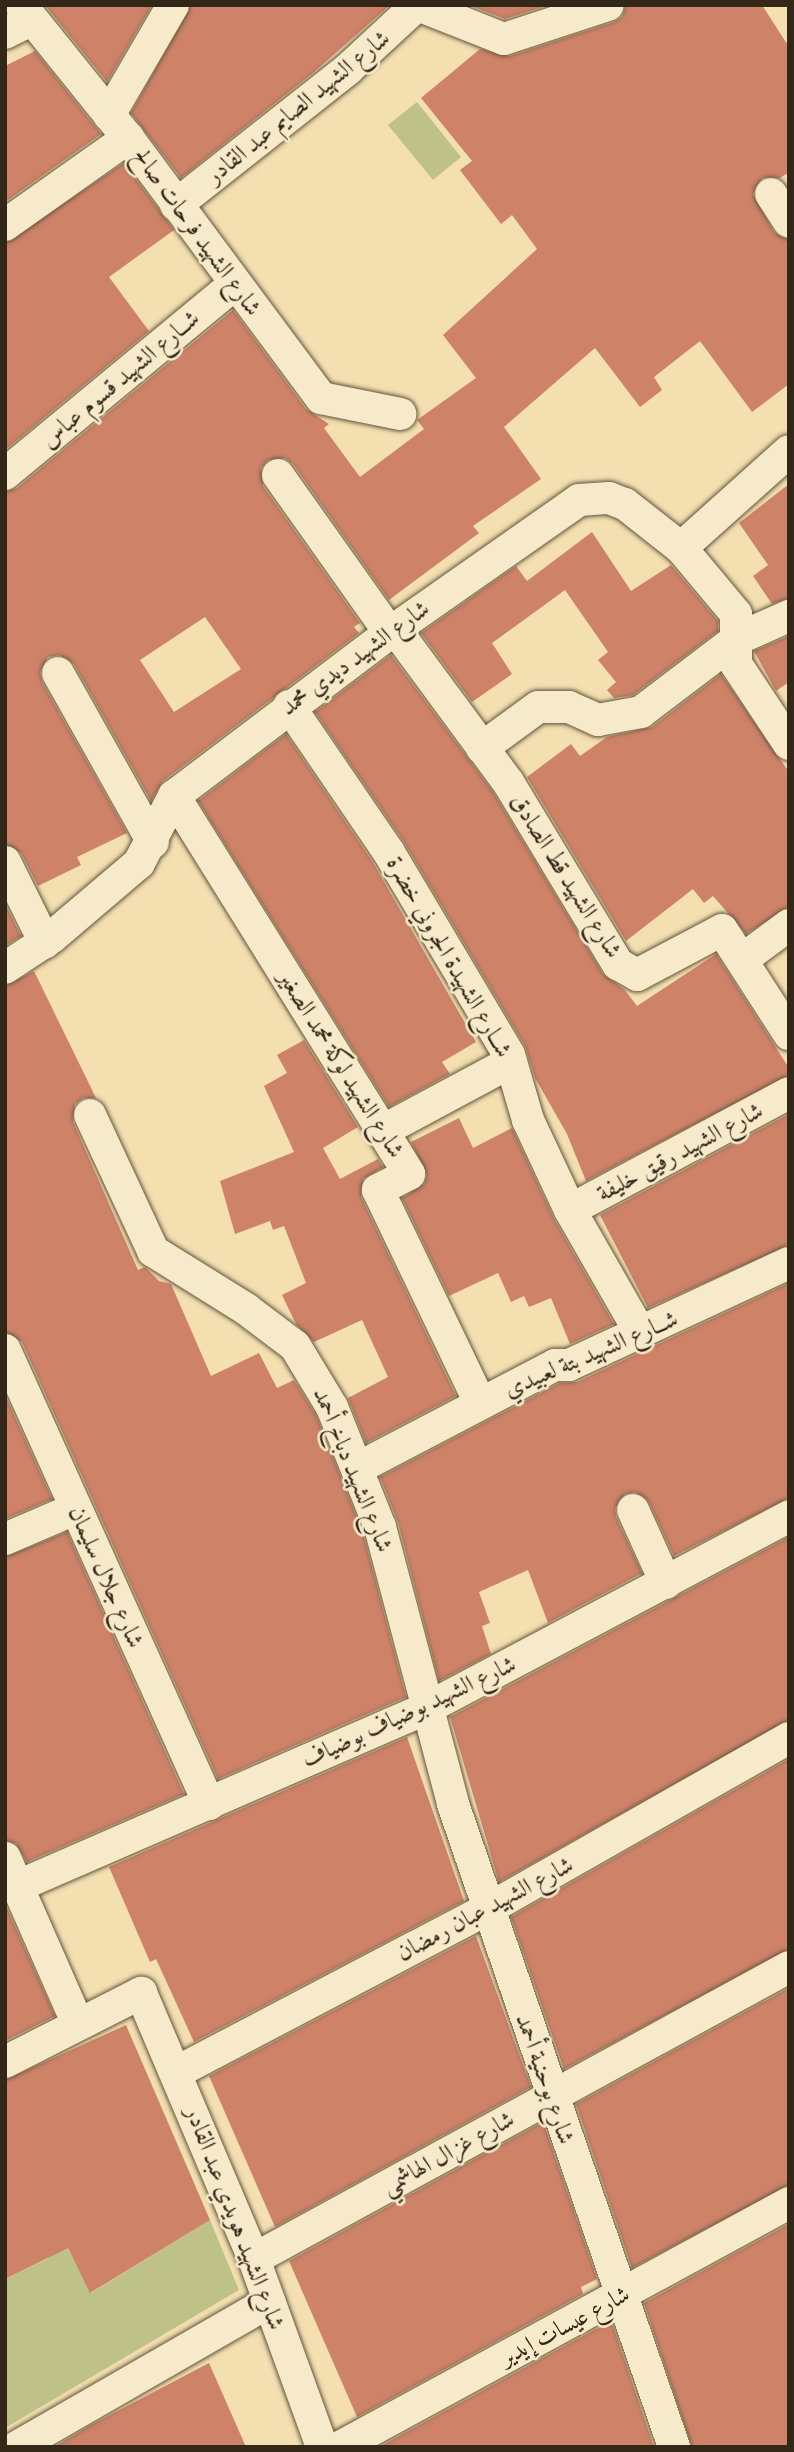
<!DOCTYPE html>
<html>
<head>
<meta charset="utf-8">
<style>
  body { margin:0 }
  #map { position:relative; width:794px; height:2452px; overflow:hidden; background:#f3dfaf; font-family:"IM FELL French Canon",Amiri,serif }
  div>[style] { position:absolute }
  [style*='--x'] { left:calc(var(--x)*1px); top:calc(var(--y)*1px); width:calc(var(--w)*1px); rotate:calc(var(--a)*1deg) }
  .green>* { inset:0; background:#bec188 }
  .building>* { inset:0; background:#ce8368 }
  .roads { filter:drop-shadow(0 0 2px #63553d) drop-shadow(0 0 2px #63553d) }
  .minor>* { height:32px; margin:-16px; padding:0 16px; transform-origin:16px; border-radius:16px; background:#f7eacb }
  span { translate:-50% -50%; white-space:nowrap; text-align:center; line-height:1.15; -webkit-text-stroke:5px #f7eacb; paint-order:stroke }
  .street-label { font-size:24px; color:#332717 }
  .frame { position:absolute; inset:0; border:7px solid #332717; pointer-events:none }
</style>
</head>
<body>
<div id="map">
  <div class="green">
    <i style="clip-path:polygon(417px 102px,461px 157px,433px 180px,388px 125px)"></i>
    <i style="clip-path:polygon(210px 2220px,239px 2290px,5px 2428px,5px 2279px,47px 2259px,62px 2237px,91px 2293px)"></i>
  </div>
  <div class="building">
    <i style="clip-path:polygon(45px 5px,152px 5px,107px 82px)"></i>
    <i style="clip-path:polygon(191px 5px,390px 5px,314px 72px,181px 178px,131px 113px)"></i>
    <i style="clip-path:polygon(469px 5px,548px 5px,505px 19px)"></i>
    <i style="clip-path:polygon(evenodd,626px 5px,762px 5px,789px 47px,789px 172px,780px 178px,762px 178px,753px 194px,774px 232px,789px 240px,789px 384px,752px 412px,700px 341px,654px 377px,662px 390px,640px 407px,595px 348px,504px 427px,541px 479px,473px 526px,479px 533px,389px 600px,293px 464px,285px 458px,268px 460px,261px 468px,263px 486px,360px 623px,354px 627px,359px 633px,163px 781px,151px 801px,74px 664px,59px 655px,48px 657px,40px 672px,42px 682px,127px 833px,77px 857px,81px 865px,38px 886px,21px 853px,5px 844px,5px 492px,17px 488px,233px 310px,306px 409px,329px 424px,324px 428px,360px 477px,424px 429px,417px 420px,476px 378px,443px 335px,537px 249px,512px 215px,501px 224px,460px 170px,472px 161px,421px 98px,480px 49px,510px 56px,614px 22px,622px 17px,626px 5px,205px 617px,241px 669px,174px 712px,140px 660px,205px 617px)"></i>
    <i style="clip-path:polygon(35px 51px,101px 134px,5px 202px,5px 66px)"></i>
    <i style="clip-path:polygon(124px 163px,174px 230px,109px 277px,149px 331px,5px 450px,5px 243px)"></i>
    <i style="clip-path:polygon(789px 484px,789px 598px,772px 604px,753px 576px,768px 565px,739px 523px)"></i>
    <i style="clip-path:polygon(592px 532px,631px 591px,671px 565px,718px 621px,718px 631px,633px 695px,614px 698px,607px 690px,616px 682px,598px 660px,608px 652px,565px 590px,492px 643px,512px 674px,472px 702px,421px 633px,516px 566px,527px 581px)"></i>
    <i style="clip-path:polygon(789px 636px,789px 682px,776px 691px,754px 651px)"></i>
    <i style="clip-path:polygon(391px 655px,493px 792px,603px 974px,624px 989px,637px 1006px,716px 954px,789px 1068px,789px 1075px,586px 1181px,567px 1134px,535px 1078px,525px 1046px,404px 842px,315px 712px)"></i>
    <i style="clip-path:polygon(721px 674px,789px 772px,789px 907px,746px 934px,713px 896px,704px 903px,693px 889px,626px 941px,527px 777px,571px 744px,580px 756px,607px 737px,652px 727px)"></i>
    <i style="clip-path:polygon(286px 734px,372px 861px,476px 1042px,442px 1062px,450px 1074px,389px 1107px,198px 801px)"></i>
    <i style="clip-path:polygon(5px 904px,21px 936px,5px 946px)"></i>
    <i style="clip-path:polygon(34px 971px,96px 1098px,83px 1098px,75px 1104px,73px 1122px,138px 1270px,145px 1267px,159px 1281px,171px 1284px,211px 1376px,259px 1353px,277px 1388px,294px 1380px,316px 1415px,363px 1533px,406px 1697px,218px 1779px,22px 1342px,5px 1332px,5px 986px)"></i>
    <i style="clip-path:polygon(304px 1040px,358px 1127px,323px 1148px,340px 1179px,378px 1159px,383px 1167px,363px 1179px,361px 1197px,456px 1396px,366px 1443px,348px 1398px,388px 1377px,362px 1320px,314px 1342px,296px 1324px,282px 1295px,306px 1283px,284px 1226px,273px 1230px,270px 1221px,235px 1234px,220px 1181px,294px 1152px,264px 1086px,287px 1073px,277px 1055px)"></i>
    <i style="clip-path:polygon(789px 1114px,789px 1245px,648px 1308px,600px 1215px)"></i>
    <i style="clip-path:polygon(459px 1118px,473px 1148px,512px 1128px,554px 1219px,614px 1324px,570px 1344px,551px 1298px,529px 1307px,524px 1296px,511px 1302px,498px 1273px,449px 1296px,402px 1198px,424px 1184px,427px 1175px,411px 1142px)"></i>
    <i style="clip-path:polygon(789px 1283px,789px 1498px,674px 1556px,649px 1502px,635px 1492px,625px 1494px,615px 1508px,616px 1517px,642px 1573px,548px 1623px,528px 1570px,479px 1592px,490px 1623px,482px 1626px,491px 1654px,439px 1681px,398px 1522px,380px 1477px,560px 1383px,577px 1382px)"></i>
    <i style="clip-path:polygon(5px 1395px,52px 1499px,5px 1519px)"></i>
    <i style="clip-path:polygon(67px 1532px,184px 1794px,27px 1862px,16px 1844px,5px 1840px,5px 1557px)"></i>
    <i style="clip-path:polygon(789px 1537px,789px 1720px,499px 1882px,450px 1717px)"></i>
    <i style="clip-path:polygon(407px 1737px,464px 1901px,194px 2042px,156px 1959px,150px 1962px,109px 1867px)"></i>
    <i style="clip-path:polygon(789px 1759px,789px 1949px,564px 2069px,511px 1917px)"></i>
    <i style="clip-path:polygon(5px 1904px,55px 2016px,5px 2041px)"></i>
    <i style="clip-path:polygon(476px 1936px,531px 2087px,275px 2227px,209px 2076px)"></i>
    <i style="clip-path:polygon(789px 1988px,789px 2185px,632px 2268px,576px 2104px)"></i>
    <i style="clip-path:polygon(126px 2025px,210px 2220px,90px 2293px,68px 2248px,5px 2279px,5px 2080px)"></i>
    <i style="clip-path:polygon(543px 2122px,597px 2279px,581px 2287px,583px 2294px,357px 2417px,289px 2261px)"></i>
    <i style="clip-path:polygon(789px 2224px,789px 2447px,692px 2447px,644px 2303px)"></i>
    <i style="clip-path:polygon(612px 2323px,654px 2447px,379px 2447px,596px 2329px)"></i>
    <i style="clip-path:polygon(209px 2363px,246px 2447px,54px 2447px,91px 2425px)"></i>
  </div>
  <div class="roads">
    <div class="minor">
      <i style="--x:21;--y:5;--w:171;--a:51.2"></i>
      <i style="--x:128;--y:138;--w:324;--a:53.4"></i>
      <i style="--x:321;--y:398;--w:81;--a:11.4"></i>
      <i style="--x:418;--y:5;--w:92;--a:21.6"></i>
      <i style="--x:504;--y:39;--w:109;--a:-18.1"></i>
      <i style="--x:5;--y:33;--w:30;--a:-27"></i>
      <i style="--x:109;--y:115;--w:127;--a:-59.8"></i>
      <i style="--x:771;--y:194;--w:33;--a:57"></i>
      <i style="--x:176;--y:205;--w:219;--a:-38.3"></i>
      <i style="--x:348;--y:69;--w:94;--a:-42.8"></i>
      <i style="--x:5;--y:225;--w:151;--a:-35.3"></i>
      <i style="--x:5;--y:474;--w:298;--a:-39.6"></i>
      <i style="--x:278;--y:475;--w:194;--a:54.7"></i>
      <i style="--x:681;--y:548;--w:145;--a:-41.9"></i>
      <i style="--x:395;--y:629;--w:190;--a:53.6"></i>
      <i style="--x:508;--y:782;--w:213;--a:58.9"></i>
      <i style="--x:618;--y:964;--w:22;--a:30"></i>
      <i style="--x:637;--y:975;--w:96;--a:-27.9"></i>
      <i style="--x:722;--y:930;--w:124;--a:57.2"></i>
      <i style="--x:58;--y:673;--w:194;--a:60.7"></i>
      <i style="--x:289;--y:706;--w:176;--a:55.7"></i>
      <i style="--x:388;--y:851;--w:237;--a:59.3"></i>
      <i style="--x:509;--y:1055;--w:68;--a:73.7"></i>
      <i style="--x:528;--y:1120;--w:99;--a:65"></i>
      <i style="--x:570;--y:1210;--w:141;--a:60.2"></i>
      <i style="--x:482;--y:748;--w:69;--a:-36.2"></i>
      <i style="--x:538;--y:707;--w:31;--a:0"></i>
      <i style="--x:569;--y:707;--w:32;--a:24"></i>
      <i style="--x:598;--y:720;--w:44;--a:-10.5"></i>
      <i style="--x:641;--y:712;--w:121;--a:-37.2"></i>
      <i style="--x:737;--y:639;--w:57;--a:-23.9"></i>
      <i style="--x:174;--y:796;--w:445;--a:58.1"></i>
      <i style="--x:409;--y:1174;--w:35;--a:153"></i>
      <i style="--x:378;--y:1190;--w:236;--a:64.4"></i>
      <i style="--x:5;--y:862;--w:90;--a:63.7"></i>
      <i style="--x:743;--y:959;--w:57;--a:-36.5"></i>
      <i style="--x:5;--y:968;--w:56;--a:-33.4"></i>
      <i style="--x:52;--y:937;--w:114;--a:-40.4"></i>
      <i style="--x:139;--y:863;--w:76;--a:-62.4"></i>
      <i style="--x:174;--y:796;--w:277;--a:-37.1"></i>
      <i style="--x:395;--y:629;--w:225;--a:-35"></i>
      <i style="--x:579;--y:500;--w:30;--a:-4"></i>
      <i style="--x:609;--y:498;--w:17;--a:21"></i>
      <i style="--x:625;--y:504;--w:71;--a:38.2"></i>
      <i style="--x:681;--y:548;--w:86;--a:50.2"></i>
      <i style="--x:736;--y:614;--w:50;--a:90"></i>
      <i style="--x:736;--y:664;--w:96;--a:56.5"></i>
      <i style="--x:90;--y:1115;--w:150;--a:65.1"></i>
      <i style="--x:153;--y:1251;--w:110;--a:31.9"></i>
      <i style="--x:246;--y:1309;--w:61;--a:37.1"></i>
      <i style="--x:295;--y:1346;--w:71;--a:58.8"></i>
      <i style="--x:332;--y:1407;--w:129;--a:68.2"></i>
      <i style="--x:380;--y:1527;--w:286;--a:75.2"></i>
      <i style="--x:453;--y:1804;--w:680;--a:71.03"></i>
      <i style="--x:384;--y:1130;--w:144;--a:-28.2"></i>
      <i style="--x:570;--y:1210;--w:248;--a:-28.1"></i>
      <i style="--x:5;--y:1350;--w:498;--a:65.8"></i>
      <i style="--x:358;--y:1468;--w:222;--a:-27.6"></i>
      <i style="--x:555;--y:1365;--w:14;--a:0"></i>
      <i style="--x:569;--y:1365;--w:242;--a:-24.9"></i>
      <i style="--x:633;--y:1510;--w:80;--a:65.7"></i>
      <i style="--x:5;--y:1539;--w:76;--a:-23.2"></i>
      <i style="--x:5;--y:1858;--w:181;--a:66.3"></i>
      <i style="--x:18;--y:1886;--w:448;--a:-23.5"></i>
      <i style="--x:429;--y:1707;--w:408;--a:-27.9"></i>
      <i style="--x:5;--y:2062;--w:153;--a:-26.9"></i>
      <i style="--x:141;--y:1993;--w:289;--a:67"></i>
      <i style="--x:254;--y:2259;--w:200;--a:70.1"></i>
      <i style="--x:177;--y:2072;--w:351;--a:-27.7"></i>
      <i style="--x:488;--y:1909;--w:346;--a:-29.6"></i>
      <i style="--x:254;--y:2259;--w:609;--a:-28.63"></i>
      <i style="--x:17;--y:2447;--w:291;--a:-29.9"></i>
      <i style="--x:340;--y:2447;--w:511;--a:-28.52"></i>
    </div>
  </div>
  <div class="street-label">
    <span style="left:298px;top:107px;rotate:-39deg">شارع الشهيد الصايم عبد القادر</span>
    <span style="left:197px;top:232px;rotate:54deg">شارع الشهيد فرحات صالح</span>
    <span style="left:120px;top:379px;rotate:-40deg">شــارع الشهيد قسوم عباس</span>
    <span style="left:355px;top:658px;rotate:-36deg">شارع الشهيد ديدي محمد</span>
    <span style="left:566px;top:876px;rotate:58deg">شارع الشهيد قط الصادق</span>
    <span style="left:449px;top:957px;rotate:60deg">شــارع الشهيدة الجروني خضرة</span>
    <span style="left:341px;top:1064px;rotate:58deg">شارع الشهيد لوكة محمد الصغير</span>
    <span style="left:680px;top:1152px;rotate:-28deg">شارع الشهيد رقيق خليفة</span>
    <span style="left:591px;top:1354px;rotate:-23deg">شــارع الشهيد بتة لعبيدي</span>
    <span style="left:353px;top:1470px;rotate:68deg">شارع الشهيد دباخ أحمد</span>
    <span style="left:106px;top:1577px;rotate:66deg">شارع جلال سليمان</span>
    <span style="left:409px;top:1712px;rotate:-25deg">شارع الشهيد بوضياف بوضياف</span>
    <span style="left:485px;top:1909px;rotate:-28deg">شارع الشهيد عبان رمضان</span>
    <span style="left:545px;top:2079px;rotate:71deg">شارع بوحنية أحمد</span>
    <span style="left:448px;top:2153px;rotate:-29deg">شارع غزال الهاشمي</span>
    <span style="left:235px;top:2218px;rotate:69deg">شارع الشهيد هويدي عبد القادر</span>
    <span style="left:565px;top:2326px;rotate:-28deg">شارع عيسات إيدير</span>
  </div>
  <div class="frame"></div>
</div>
</body>
</html>
